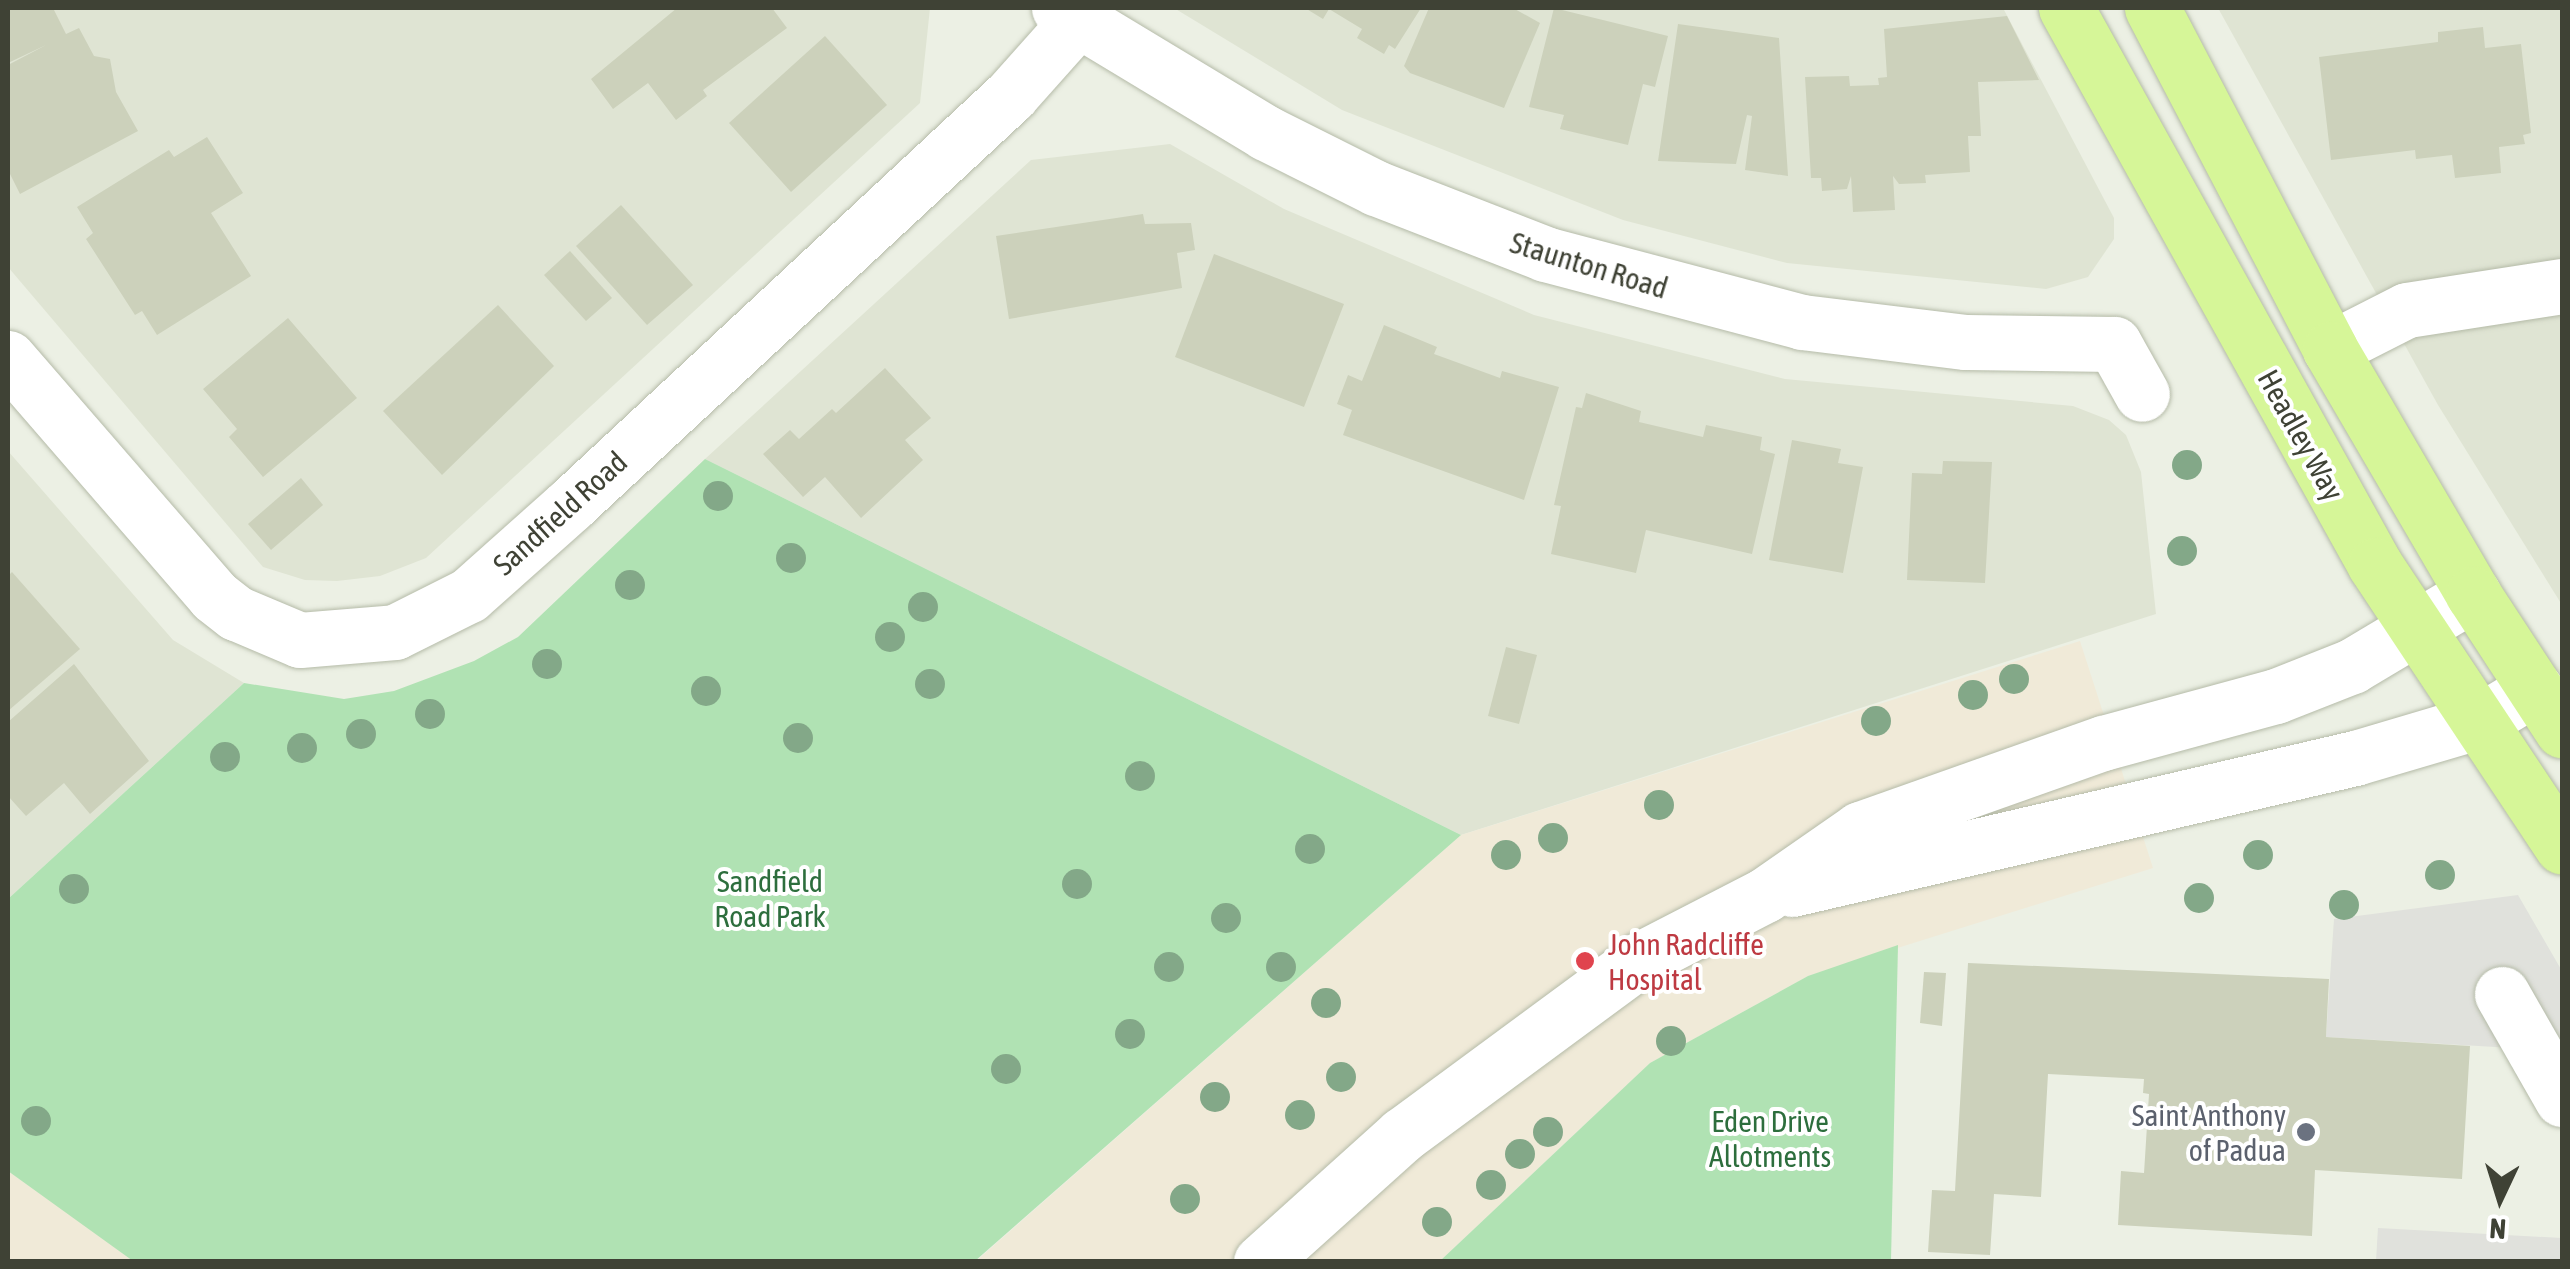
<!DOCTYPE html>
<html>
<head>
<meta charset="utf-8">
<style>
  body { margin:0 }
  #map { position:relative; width:2570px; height:1269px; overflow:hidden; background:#ecf0e4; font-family:"Asap Condensed",sans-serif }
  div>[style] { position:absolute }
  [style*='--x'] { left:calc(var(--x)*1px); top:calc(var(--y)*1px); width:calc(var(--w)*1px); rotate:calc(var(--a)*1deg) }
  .residential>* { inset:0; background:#dfe4d3 }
  .medical>* { inset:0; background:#f0ead8 }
  .green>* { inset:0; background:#b0e2b3 }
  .parking>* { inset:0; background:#e0e1dc }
  .building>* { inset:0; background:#ccd1bb }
  .roads { filter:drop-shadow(0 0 2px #b5bba8) drop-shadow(0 0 2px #b5bba8) }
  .minor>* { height:55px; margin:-27.5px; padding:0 27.5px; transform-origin:27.5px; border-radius:27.5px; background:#fff }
  .major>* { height:55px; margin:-27.5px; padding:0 27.5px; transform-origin:27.5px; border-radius:27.5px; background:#d6f698 }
  .trees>* { width:30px; height:30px; margin:-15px; border-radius:50%; background:#83a888 }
  .dots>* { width:28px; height:28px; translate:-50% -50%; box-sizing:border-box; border:5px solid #fff; border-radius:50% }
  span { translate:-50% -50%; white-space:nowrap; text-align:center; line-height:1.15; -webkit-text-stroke:8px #fff; paint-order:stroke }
  .street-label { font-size:30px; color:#3f4235 }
  .park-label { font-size:30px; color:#2d6e3d }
  .health-label { font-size:30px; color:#be3a42 }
  .left { translate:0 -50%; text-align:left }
  .worship-label { font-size:30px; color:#5b616d }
  .right { translate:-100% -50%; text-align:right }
  .frame { position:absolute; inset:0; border:10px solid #3f4235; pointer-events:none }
  .north { position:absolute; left:2450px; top:1149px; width:100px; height:100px; -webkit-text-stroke:8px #fff; paint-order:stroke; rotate:184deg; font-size:28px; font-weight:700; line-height:40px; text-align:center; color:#3f4235 }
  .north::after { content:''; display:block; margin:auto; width:35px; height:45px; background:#3f4235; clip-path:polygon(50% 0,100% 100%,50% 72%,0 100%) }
</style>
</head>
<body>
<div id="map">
  <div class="residential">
    <i style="clip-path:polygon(8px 8px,930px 8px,920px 103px,426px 558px,380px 576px,337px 581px,305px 580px,263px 567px,8px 267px)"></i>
    <i style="clip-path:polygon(1174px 8px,2003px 8px,2114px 218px,2114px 239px,2088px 277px,2046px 289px,1787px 263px,1623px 220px,1342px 110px)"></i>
    <i style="clip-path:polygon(2218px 8px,2562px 8px,2562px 605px,2438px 405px)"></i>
    <i style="clip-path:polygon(1170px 144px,1284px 209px,1534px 315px,1785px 379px,2073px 406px,2109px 420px,2126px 435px,2141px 472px,2156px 614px,1461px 835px,705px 459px,1031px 160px)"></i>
    <i style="clip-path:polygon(8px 451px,173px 640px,244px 683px,8px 899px)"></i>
  </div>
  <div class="medical">
    <i style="clip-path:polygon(2080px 641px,2153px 868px,1808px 976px,1650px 1063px,1440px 1261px,975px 1262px,1461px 835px)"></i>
    <i style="clip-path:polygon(8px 1171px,80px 1222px,133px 1261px,8px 1261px)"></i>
  </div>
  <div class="green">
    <i style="clip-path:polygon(705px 459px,1461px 835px,975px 1261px,133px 1261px,8px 1171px,8px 899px,244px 683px,344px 699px,394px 691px,474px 661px,518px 637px)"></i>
    <i style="clip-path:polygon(1898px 945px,1891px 1261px,1440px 1261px,1650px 1063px,1808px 976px)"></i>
  </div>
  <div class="parking">
    <i style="clip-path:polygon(2518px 895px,2562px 971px,2562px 1051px,2326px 1037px,2334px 919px)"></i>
    <i style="clip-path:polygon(2378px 1228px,2562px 1238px,2562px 1261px,2376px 1261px)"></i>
  </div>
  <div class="building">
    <i style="clip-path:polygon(8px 8px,53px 8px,66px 34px,79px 28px,94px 56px,110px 59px,116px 92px,138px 131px,20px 194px,8px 170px,8px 65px,46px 45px,8px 63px)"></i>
    <i style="clip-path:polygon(677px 8px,772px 8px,787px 28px,703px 90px,707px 96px,676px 120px,648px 83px,613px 109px,591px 79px)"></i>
    <i style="clip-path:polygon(1305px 8px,1421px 8px,1395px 49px,1389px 45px,1384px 54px,1357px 38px,1362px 29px,1329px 9px,1323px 19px)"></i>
    <i style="clip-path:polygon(1429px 8px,1513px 8px,1540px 23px,1504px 108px,1410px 73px,1404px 66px)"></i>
    <i style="clip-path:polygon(1554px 8px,1668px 36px,1655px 87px,1643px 84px,1628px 145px,1560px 129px,1564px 115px,1529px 107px)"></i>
    <i style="clip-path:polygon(2007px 16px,2039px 80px,1978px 82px,1981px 136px,1968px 136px,1970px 172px,1925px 175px,1926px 183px,1899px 184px,1893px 176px,1895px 210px,1853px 212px,1851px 176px,1847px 189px,1822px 191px,1821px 178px,1811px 178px,1805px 77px,1849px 76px,1850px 86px,1879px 85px,1878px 78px,1887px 77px,1884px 29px)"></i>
    <i style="clip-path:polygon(1678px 24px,1779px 38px,1788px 176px,1745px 170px,1752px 116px,1747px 115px,1736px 164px,1658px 161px)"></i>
    <i style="clip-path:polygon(2483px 27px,2485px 48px,2521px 44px,2531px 133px,2523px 135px,2525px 144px,2499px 147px,2501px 173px,2455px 178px,2452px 155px,2416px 159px,2415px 150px,2331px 160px,2319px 57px,2438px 42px,2438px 32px)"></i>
    <i style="clip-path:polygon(825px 36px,887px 105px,791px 192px,729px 123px)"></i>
    <i style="clip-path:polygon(207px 137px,243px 193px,211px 213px,251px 276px,157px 335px,142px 311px,135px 315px,86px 239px,93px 233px,77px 207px,169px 150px,174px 157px)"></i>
    <i style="clip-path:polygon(621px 205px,693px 285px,647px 325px,576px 246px)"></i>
    <i style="clip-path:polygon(1143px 214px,1145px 224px,1191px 223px,1195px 250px,1177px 253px,1182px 288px,1009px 319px,996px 236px)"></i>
    <i style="clip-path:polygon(570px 251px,612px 298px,586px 321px,544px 275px)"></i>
    <i style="clip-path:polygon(1214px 254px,1344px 304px,1304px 407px,1175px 357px)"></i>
    <i style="clip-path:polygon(498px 305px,554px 366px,442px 475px,383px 411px)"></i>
    <i style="clip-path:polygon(288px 318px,357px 398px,263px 477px,229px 437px,237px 429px,203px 389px)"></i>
    <i style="clip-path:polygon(1384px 325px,1437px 347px,1434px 354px,1500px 378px,1502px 371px,1559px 387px,1524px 500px,1343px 435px,1352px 410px,1337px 404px,1348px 375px,1362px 381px)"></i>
    <i style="clip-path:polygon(885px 368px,931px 418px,905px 440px,923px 460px,861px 518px,825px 477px,803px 497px,763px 454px,790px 430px,799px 439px,832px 409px,836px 413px)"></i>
    <i style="clip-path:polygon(1586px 393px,1641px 411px,1639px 422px,1703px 437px,1706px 425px,1762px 437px,1760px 450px,1775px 454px,1752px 554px,1646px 530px,1636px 573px,1551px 554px,1561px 506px,1554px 505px,1576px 407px,1582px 408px)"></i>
    <i style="clip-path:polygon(1792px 440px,1841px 449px,1838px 463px,1863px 467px,1843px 573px,1769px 560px)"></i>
    <i style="clip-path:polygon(1943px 461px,1992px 462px,1985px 583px,1907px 580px,1912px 473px,1942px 474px)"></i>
    <i style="clip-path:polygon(301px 478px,323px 505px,271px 550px,248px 524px)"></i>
    <i style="clip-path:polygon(12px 572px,80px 649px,8px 711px,8px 576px)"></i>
    <i style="clip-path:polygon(1506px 647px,1537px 655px,1519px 724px,1488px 716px)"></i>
    <i style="clip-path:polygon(74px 664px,149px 761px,90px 814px,64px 783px,26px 816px,8px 796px,8px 722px)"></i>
    <i style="clip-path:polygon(1968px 963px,2329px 979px,2326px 1037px,2470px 1046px,2462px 1179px,2315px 1170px,2312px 1236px,2118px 1225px,2121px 1171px,2144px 1173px,2149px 1094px,2143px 1093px,2144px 1079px,2048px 1074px,2041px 1197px,1994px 1194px,1990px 1255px,1928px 1252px,1932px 1190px,1955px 1191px)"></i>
    <i style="clip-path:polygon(1924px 972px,1946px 973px,1942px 1026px,1920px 1023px)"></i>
  </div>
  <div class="roads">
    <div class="minor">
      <i style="--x:1059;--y:8;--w:242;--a:31.1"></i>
      <i style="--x:1266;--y:133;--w:123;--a:26.6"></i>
      <i style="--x:1376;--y:188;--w:181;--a:21.3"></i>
      <i style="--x:1545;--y:254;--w:266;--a:14.8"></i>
      <i style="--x:1802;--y:322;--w:165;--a:7"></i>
      <i style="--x:1966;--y:342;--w:148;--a:0.8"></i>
      <i style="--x:2114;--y:344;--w:57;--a:60.8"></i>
      <i style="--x:2330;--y:349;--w:86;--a:-26.9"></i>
      <i style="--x:2407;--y:310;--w:157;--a:-8.8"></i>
      <i style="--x:8;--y:358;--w:315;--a:49.1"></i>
      <i style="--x:214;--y:596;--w:28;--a:38"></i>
      <i style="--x:236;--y:613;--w:69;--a:22.9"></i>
      <i style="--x:300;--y:640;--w:95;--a:-4.8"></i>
      <i style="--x:395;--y:632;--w:83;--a:-26.6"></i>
      <i style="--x:469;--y:595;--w:135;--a:-41.7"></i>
      <i style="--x:570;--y:505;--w:602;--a:-42.91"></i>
      <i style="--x:1011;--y:95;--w:98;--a:-48.3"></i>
      <i style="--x:1792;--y:889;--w:578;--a:-13.1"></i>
      <i style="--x:2355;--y:758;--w:130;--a:-16.5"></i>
      <i style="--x:2480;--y:721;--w:64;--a:-31"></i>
      <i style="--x:2502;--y:994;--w:121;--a:60.3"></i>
      <i style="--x:1261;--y:1262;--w:190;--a:-42"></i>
      <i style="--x:1402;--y:1135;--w:295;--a:-36.4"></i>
      <i style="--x:1639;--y:960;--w:142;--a:-27.3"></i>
      <i style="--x:1765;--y:895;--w:116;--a:-34.8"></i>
      <i style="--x:1860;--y:829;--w:258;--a:-19.5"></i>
      <i style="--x:2103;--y:743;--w:179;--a:-15.2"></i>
      <i style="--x:2276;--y:696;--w:82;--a:-21.5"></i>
      <i style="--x:2352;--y:666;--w:141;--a:-30.8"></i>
    </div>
    <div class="major">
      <i style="--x:2066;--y:8;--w:637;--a:60.98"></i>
      <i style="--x:2375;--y:565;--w:338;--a:56.4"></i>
      <i style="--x:2152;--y:8;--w:385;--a:62.4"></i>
      <i style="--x:2330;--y:349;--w:284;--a:59.7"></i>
      <i style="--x:2473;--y:594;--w:163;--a:56.8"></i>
    </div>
  </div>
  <div class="trees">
    <i style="left:2187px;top:465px"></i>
    <i style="left:718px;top:496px"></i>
    <i style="left:2182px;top:551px"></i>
    <i style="left:791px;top:558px"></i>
    <i style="left:630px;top:585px"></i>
    <i style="left:923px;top:607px"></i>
    <i style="left:890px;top:637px"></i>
    <i style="left:547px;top:664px"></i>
    <i style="left:2014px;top:679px"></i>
    <i style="left:930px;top:684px"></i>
    <i style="left:706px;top:691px"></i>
    <i style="left:1973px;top:695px"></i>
    <i style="left:430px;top:714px"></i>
    <i style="left:1876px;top:721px"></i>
    <i style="left:361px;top:734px"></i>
    <i style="left:798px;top:738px"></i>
    <i style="left:302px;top:748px"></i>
    <i style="left:225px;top:757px"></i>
    <i style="left:1140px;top:776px"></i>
    <i style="left:1659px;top:805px"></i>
    <i style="left:1553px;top:838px"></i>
    <i style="left:1310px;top:849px"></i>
    <i style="left:1506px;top:855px"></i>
    <i style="left:2258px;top:855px"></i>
    <i style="left:2440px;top:875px"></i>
    <i style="left:1077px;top:884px"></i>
    <i style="left:74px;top:889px"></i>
    <i style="left:2199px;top:898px"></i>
    <i style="left:2344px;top:905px"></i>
    <i style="left:1226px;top:918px"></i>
    <i style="left:1169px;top:967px"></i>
    <i style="left:1281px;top:967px"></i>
    <i style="left:1326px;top:1003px"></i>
    <i style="left:1130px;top:1034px"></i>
    <i style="left:1671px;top:1041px"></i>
    <i style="left:1006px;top:1069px"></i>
    <i style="left:1341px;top:1077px"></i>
    <i style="left:1215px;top:1097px"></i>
    <i style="left:1300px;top:1115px"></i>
    <i style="left:36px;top:1121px"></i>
    <i style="left:1548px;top:1132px"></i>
    <i style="left:1520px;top:1154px"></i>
    <i style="left:1491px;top:1185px"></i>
    <i style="left:1185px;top:1199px"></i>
    <i style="left:1437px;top:1222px"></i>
  </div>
  <div class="dots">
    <i style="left:1585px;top:961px;background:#e0444e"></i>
    <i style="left:2306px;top:1132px;background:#6b7280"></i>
  </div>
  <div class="street-label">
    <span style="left:1589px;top:265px;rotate:17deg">Staunton Road</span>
    <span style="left:2301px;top:435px;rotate:61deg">Headley Way</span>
    <span style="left:560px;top:513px;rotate:-42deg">Sandfield Road</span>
  </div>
  <div class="park-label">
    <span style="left:770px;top:898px">Sandfield<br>Road Park</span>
    <span style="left:1770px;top:1138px">Eden Drive<br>Allotments</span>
  </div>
  <div class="health-label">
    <span class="left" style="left:1608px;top:961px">John Radcliffe<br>Hospital</span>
  </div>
  <div class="worship-label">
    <span class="right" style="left:2286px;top:1132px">Saint Anthony<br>of Padua</span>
  </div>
  <div class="frame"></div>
  <div class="north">N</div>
</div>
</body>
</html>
